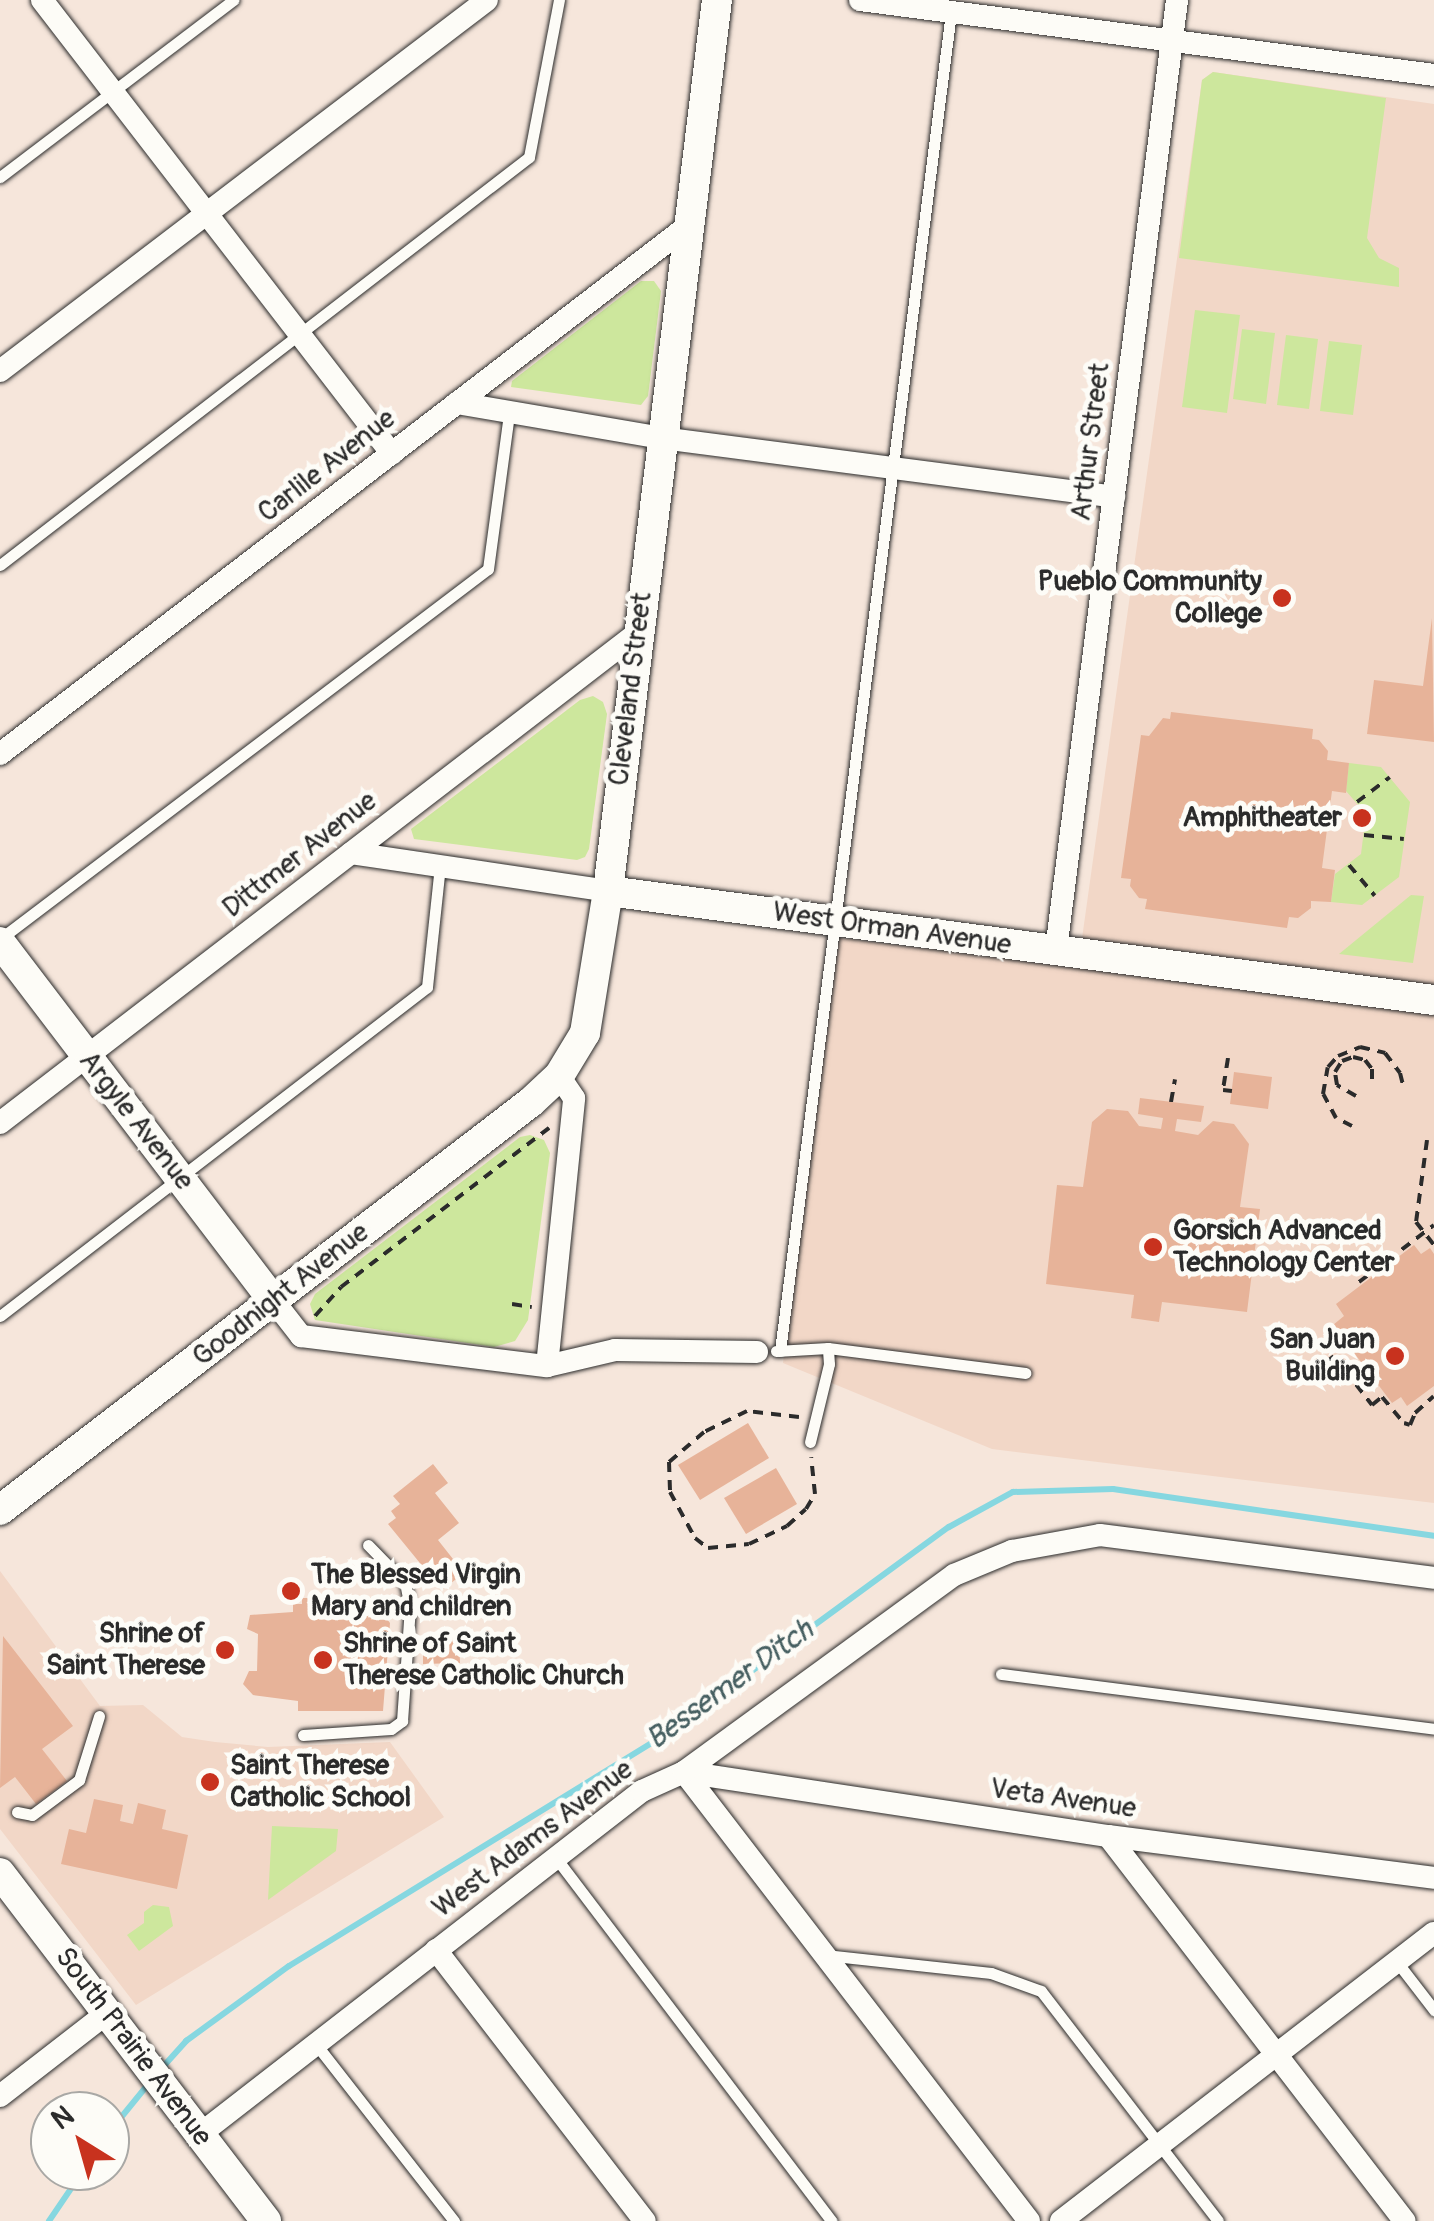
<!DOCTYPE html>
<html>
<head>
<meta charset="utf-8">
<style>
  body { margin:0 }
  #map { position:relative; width:1434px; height:2221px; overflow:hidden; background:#f6e6db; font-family:Pangolin,sans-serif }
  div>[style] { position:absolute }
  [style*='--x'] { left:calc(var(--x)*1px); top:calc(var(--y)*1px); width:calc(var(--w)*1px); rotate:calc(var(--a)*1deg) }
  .built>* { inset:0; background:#f2d7c7 }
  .green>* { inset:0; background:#cde79d }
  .stream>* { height:6px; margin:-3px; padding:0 3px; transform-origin:3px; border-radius:3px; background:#86d7e0 }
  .building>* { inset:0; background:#e7b399 }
  .round { border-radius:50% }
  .path>* { height:4px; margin-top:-2px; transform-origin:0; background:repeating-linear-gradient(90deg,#2b2b2b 0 10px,transparent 0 18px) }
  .roads { filter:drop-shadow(0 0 2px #2b2b2b) drop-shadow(0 0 2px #2b2b2b) }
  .lane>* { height:11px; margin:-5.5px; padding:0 5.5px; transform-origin:5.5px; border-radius:5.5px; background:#fdfcf7 }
  .street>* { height:22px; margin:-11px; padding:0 11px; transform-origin:11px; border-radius:11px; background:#fdfcf7 }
  .secondary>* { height:30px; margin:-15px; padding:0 15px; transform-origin:15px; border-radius:15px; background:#fdfcf7 }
  .dots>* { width:28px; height:28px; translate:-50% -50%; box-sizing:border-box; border:5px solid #fdfcf7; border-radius:50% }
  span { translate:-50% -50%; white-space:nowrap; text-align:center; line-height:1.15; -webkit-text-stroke:10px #fdfcf7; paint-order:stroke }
  .street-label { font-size:28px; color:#2b2b2b }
  .poi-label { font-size:28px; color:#2b2b2b; font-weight:700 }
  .right { translate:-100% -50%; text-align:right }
  .left { translate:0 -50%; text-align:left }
  .water-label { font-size:30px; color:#465f61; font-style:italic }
  .north { position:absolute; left:30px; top:2091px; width:100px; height:100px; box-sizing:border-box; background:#fdfcf7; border:2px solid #a9a8a5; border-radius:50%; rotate:323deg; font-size:28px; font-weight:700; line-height:40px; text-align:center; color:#2b2b2b }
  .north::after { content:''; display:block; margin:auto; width:35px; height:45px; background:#c8321e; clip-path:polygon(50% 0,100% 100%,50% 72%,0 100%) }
</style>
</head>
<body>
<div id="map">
  <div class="built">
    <i style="clip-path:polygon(1213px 72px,1434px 104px,1434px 1503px,992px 1449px,783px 1363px,839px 938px,1059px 965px,1079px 960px,1202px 80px)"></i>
    <i style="clip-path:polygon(0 1571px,100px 1706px,143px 1705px,182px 1737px,215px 1742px,268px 1747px,390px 1742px,444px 1817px,136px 2005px,0 1829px)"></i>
  </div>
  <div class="green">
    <i style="clip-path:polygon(1213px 72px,1386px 98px,1367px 238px,1379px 258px,1399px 268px,1399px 287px,1179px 258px,1202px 80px)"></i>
    <i style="clip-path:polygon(641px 281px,654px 281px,661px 291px,648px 396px,641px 405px,511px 387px,512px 381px)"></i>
    <i style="clip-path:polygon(1195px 310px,1240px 315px,1227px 413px,1182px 407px)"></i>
    <i style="clip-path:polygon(1242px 329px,1275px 333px,1266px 404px,1233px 399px)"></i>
    <i style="clip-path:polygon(1286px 335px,1318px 339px,1309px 409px,1277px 405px)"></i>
    <i style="clip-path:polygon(1329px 341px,1362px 345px,1353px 415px,1320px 411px)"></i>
    <i style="clip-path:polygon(593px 696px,603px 702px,607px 714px,589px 849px,585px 857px,577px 860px,414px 839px,411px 829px,580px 700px)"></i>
    <i style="clip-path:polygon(1349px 763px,1381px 767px,1410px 802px,1399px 877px,1362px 905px,1331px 902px,1335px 874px,1361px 854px,1366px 814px,1346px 791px)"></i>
    <i style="clip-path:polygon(1411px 895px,1424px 896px,1413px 963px,1339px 954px)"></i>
    <i style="clip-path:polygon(530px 1135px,544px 1140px,550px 1153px,528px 1320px,515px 1341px,494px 1347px,315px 1320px,310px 1304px,315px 1294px,520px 1137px)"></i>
    <i style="clip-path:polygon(272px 1826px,338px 1829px,336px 1851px,268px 1900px)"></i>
    <i style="clip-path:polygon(153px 1905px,169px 1907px,173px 1926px,139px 1951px,127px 1935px,144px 1923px,144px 1912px)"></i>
  </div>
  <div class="stream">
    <i style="--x:161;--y:2069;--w:38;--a:-48"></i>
    <i style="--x:186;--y:2041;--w:127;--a:-36.1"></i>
    <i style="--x:289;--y:1966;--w:439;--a:-31.6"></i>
    <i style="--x:663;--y:1736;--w:354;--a:-36.2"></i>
    <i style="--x:949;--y:1527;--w:73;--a:-28.7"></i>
    <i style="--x:1013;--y:1492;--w:100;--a:-1.7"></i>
    <i style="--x:1113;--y:1489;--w:324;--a:8.3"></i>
    <i style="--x:110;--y:2131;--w:63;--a:-50.8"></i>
    <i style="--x:49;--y:2221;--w:60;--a:-55.8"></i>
  </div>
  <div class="building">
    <i style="clip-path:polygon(1432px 618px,1434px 742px,1367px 734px,1374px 680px,1423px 686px)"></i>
    <i style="clip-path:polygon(1171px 712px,1313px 729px,1312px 739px,1319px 740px,1328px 751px,1327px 760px,1349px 763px,1346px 793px,1332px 791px,1322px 868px,1335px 870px,1331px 902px,1311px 901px,1311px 908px,1298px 918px,1289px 917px,1287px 928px,1145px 909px,1147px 899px,1139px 898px,1130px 886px,1131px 879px,1121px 878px,1141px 735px,1149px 736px,1163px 718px,1170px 719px)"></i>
    <i style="clip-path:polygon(1234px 1072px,1272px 1077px,1268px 1109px,1230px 1104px)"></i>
    <i style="clip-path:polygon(1140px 1098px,1204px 1106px,1201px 1122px,1177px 1119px,1175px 1131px,1198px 1135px,1213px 1121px,1234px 1124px,1249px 1144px,1240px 1207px,1260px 1209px,1247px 1312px,1162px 1302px,1159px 1322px,1131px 1318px,1134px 1295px,1046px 1284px,1057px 1185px,1083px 1187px,1092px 1122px,1107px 1109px,1128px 1111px,1139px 1126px,1161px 1129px,1163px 1118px,1138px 1114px)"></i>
    <i style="clip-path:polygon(1414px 1245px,1421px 1254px,1430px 1248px,1434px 1254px,1434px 1386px,1407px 1406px,1401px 1397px,1392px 1403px,1333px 1325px,1344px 1316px,1336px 1304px)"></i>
    <i style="clip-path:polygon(748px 1423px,769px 1458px,700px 1500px,678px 1465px)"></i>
    <i style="clip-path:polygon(433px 1464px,448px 1483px,435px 1493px,459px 1523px,438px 1540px,464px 1573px,442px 1590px,388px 1524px,396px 1518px,391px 1511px,400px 1504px,393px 1496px)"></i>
    <i style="clip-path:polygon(776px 1468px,797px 1504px,746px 1534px,724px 1498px)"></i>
    <i style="clip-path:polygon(384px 1597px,384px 1615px,390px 1623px,383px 1711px,298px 1711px,298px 1701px,253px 1695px,243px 1684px,249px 1671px,257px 1671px,258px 1634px,247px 1629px,250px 1615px,293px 1612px,293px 1604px,302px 1604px,302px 1598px)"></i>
    <i style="clip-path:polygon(3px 1636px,73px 1726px,42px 1749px,67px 1781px,36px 1804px,15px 1777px,0 1788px)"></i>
    <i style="clip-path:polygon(459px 1637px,460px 1663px,423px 1664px,423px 1638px)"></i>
    <i class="round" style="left:217px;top:1642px;width:16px;height:16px"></i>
    <i style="clip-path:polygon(94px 1799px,123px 1805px,120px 1821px,133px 1824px,138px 1803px,166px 1810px,162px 1829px,188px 1835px,177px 1889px,61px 1864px,69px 1829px,86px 1833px)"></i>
  </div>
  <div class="path">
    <i style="--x:1357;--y:802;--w:41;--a:-37.1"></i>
    <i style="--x:1364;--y:835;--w:40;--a:5.7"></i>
    <i style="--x:1349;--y:865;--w:40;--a:50"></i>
    <i style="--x:1228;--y:1058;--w:32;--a:99"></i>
    <i style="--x:1223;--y:1090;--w:9;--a:6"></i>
    <i style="--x:1356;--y:1096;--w:22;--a:-150"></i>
    <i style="--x:1337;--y:1085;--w:13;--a:-99"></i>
    <i style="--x:1335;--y:1072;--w:13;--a:-58"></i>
    <i style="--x:1342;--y:1061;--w:12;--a:-20"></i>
    <i style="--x:1353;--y:1057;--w:12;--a:14"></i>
    <i style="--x:1365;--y:1060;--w:11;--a:52"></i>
    <i style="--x:1372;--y:1069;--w:16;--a:90"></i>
    <i style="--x:1171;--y:1102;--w:23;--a:-80"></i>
    <i style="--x:1352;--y:1126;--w:18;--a:-153"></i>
    <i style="--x:1336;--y:1118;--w:27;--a:-118"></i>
    <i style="--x:1323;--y:1094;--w:27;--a:-80"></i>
    <i style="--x:1328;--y:1067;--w:15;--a:-48"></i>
    <i style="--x:1338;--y:1056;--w:24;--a:-22"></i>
    <i style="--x:1360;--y:1047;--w:26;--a:13"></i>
    <i style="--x:1385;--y:1053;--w:25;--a:53"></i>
    <i style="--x:1400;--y:1073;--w:16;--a:76"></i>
    <i style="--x:1427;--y:1140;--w:83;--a:97.6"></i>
    <i style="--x:1416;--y:1222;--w:29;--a:52"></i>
    <i style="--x:1359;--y:1282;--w:94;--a:-37.2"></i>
    <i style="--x:512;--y:1304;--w:20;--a:9"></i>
    <i style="--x:315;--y:1316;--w:39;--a:-48"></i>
    <i style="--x:341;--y:1287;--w:262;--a:-37.4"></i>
    <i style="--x:1313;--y:1372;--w:26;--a:-37"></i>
    <i style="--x:1334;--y:1356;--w:62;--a:52.2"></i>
    <i style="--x:1372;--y:1405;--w:13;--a:-39"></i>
    <i style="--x:1382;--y:1397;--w:34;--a:50"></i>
    <i style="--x:1404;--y:1423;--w:6;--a:18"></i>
    <i style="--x:1410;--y:1425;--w:13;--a:-67"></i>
    <i style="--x:1415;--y:1413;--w:25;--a:-42"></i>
    <i style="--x:799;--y:1417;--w:52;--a:-173.4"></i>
    <i style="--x:747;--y:1411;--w:48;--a:154"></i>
    <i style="--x:704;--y:1432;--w:46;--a:139.4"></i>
    <i style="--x:669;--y:1462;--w:30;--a:88"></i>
    <i style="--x:670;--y:1492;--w:52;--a:61.5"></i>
    <i style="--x:695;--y:1538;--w:16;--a:38"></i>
    <i style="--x:708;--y:1548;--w:41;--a:-5.6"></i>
    <i style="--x:749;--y:1544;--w:42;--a:-25.3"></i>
    <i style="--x:787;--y:1526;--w:25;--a:-42"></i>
    <i style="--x:806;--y:1509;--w:17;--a:-59"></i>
    <i style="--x:815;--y:1494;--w:37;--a:-96"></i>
  </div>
  <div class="roads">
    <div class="lane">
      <i style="--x:0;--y:177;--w:293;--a:-37.2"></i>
      <i style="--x:0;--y:565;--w:668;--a:-37.64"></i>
      <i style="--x:529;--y:157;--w:160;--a:-79.2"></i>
      <i style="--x:0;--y:939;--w:612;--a:-37.17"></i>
      <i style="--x:488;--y:569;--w:156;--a:-82.3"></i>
      <i style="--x:0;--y:1316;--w:539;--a:-37.61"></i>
      <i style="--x:427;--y:987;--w:122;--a:-83.9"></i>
      <i style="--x:776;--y:1351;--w:52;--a:-3.3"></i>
      <i style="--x:828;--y:1348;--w:199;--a:7.2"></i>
      <i style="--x:780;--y:1351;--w:1350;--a:-82.72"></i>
      <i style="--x:810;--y:1442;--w:80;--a:-76.3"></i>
      <i style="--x:829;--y:1364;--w:16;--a:-94"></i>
      <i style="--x:1001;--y:1674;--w:436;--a:7.2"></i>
      <i style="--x:303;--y:1735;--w:88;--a:-3.9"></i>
      <i style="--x:391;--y:1729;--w:14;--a:-36"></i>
      <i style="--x:402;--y:1721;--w:113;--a:-86"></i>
      <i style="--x:410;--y:1608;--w:25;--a:-101"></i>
      <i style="--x:405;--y:1583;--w:53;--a:-134.2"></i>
      <i style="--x:17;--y:1812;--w:15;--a:11"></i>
      <i style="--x:32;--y:1815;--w:59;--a:-36.7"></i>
      <i style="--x:79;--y:1780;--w:67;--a:-72.6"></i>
      <i style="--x:556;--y:1858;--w:456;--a:52.8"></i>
      <i style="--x:825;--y:1955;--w:167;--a:6.2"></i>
      <i style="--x:991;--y:1973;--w:53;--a:19.8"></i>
      <i style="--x:1041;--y:1991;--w:290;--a:52.4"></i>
      <i style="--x:1397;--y:1962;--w:61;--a:52.4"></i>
      <i style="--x:315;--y:2043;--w:226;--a:52"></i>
    </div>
    <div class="street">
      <i style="--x:42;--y:0;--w:573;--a:52.37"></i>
      <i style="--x:860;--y:0;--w:579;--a:7.44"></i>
      <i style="--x:0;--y:371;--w:612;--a:-37.3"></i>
      <i style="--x:457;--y:403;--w:208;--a:9.7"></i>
      <i style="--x:662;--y:438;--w:456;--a:7.4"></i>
      <i style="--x:0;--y:754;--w:869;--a:-37.52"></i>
      <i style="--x:351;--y:853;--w:260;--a:8.4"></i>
      <i style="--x:1056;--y:950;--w:958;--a:-82.74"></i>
      <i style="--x:0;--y:1123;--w:802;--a:-37.56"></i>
      <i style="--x:273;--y:1300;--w:46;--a:52.1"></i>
      <i style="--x:301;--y:1336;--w:248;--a:7"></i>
      <i style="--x:547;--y:1366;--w:70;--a:-13.2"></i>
      <i style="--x:615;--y:1350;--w:142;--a:0.8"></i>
      <i style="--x:547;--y:1366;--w:269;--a:-84.2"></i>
      <i style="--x:574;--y:1098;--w:27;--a:-124"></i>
      <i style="--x:684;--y:1772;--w:429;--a:8.6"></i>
      <i style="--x:1108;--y:1836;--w:329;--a:7.3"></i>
      <i style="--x:684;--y:1772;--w:566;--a:52.46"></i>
      <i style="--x:1108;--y:1836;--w:486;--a:52.4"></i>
      <i style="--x:436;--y:1950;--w:342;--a:52.4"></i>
      <i style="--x:0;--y:2096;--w:135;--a:-37.8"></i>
      <i style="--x:199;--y:2135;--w:561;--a:-37.83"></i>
      <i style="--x:642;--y:1791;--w:46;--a:-24.3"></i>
      <i style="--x:684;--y:1772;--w:334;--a:-36.1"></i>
      <i style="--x:954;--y:1575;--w:63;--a:-22.5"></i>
      <i style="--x:1012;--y:1551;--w:89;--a:-10.3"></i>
      <i style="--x:1100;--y:1535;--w:337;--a:7.3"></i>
      <i style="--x:1061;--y:2221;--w:471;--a:-37.7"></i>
    </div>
    <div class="secondary">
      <i style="--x:608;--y:891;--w:833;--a:7.52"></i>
      <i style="--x:0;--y:942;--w:450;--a:52.7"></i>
      <i style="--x:0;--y:1510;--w:670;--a:-37.54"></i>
      <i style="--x:531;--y:1102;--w:38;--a:-43"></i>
      <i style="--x:559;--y:1076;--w:50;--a:-58.8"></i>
      <i style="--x:585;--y:1033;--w:144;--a:-80.8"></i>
      <i style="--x:608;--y:891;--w:898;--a:-83.03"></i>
      <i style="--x:0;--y:1873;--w:438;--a:52.6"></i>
    </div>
  </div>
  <div class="dots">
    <i style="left:1282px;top:598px;background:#c8321e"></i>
    <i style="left:1362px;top:818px;background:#c8321e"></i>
    <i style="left:1153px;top:1247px;background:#c8321e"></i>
    <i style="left:1395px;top:1356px;background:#c8321e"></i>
    <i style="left:291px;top:1591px;background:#c8321e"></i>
    <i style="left:225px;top:1650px;background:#c8321e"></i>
    <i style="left:323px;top:1660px;background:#c8321e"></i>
    <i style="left:210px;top:1782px;background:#c8321e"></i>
  </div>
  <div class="street-label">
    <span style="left:1091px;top:442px;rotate:-83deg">Arthur Street</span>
    <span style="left:327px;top:466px;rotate:-38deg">Carlile Avenue</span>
    <span style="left:631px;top:689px;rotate:-83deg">Cleveland Street</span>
    <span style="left:300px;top:855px;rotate:-38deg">Dittmer Avenue</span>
    <span style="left:892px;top:929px;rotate:8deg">West Orman Avenue</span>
    <span style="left:136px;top:1121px;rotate:52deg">Argyle Avenue</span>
    <span style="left:281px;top:1295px;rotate:-38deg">Goodnight Avenue</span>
    <span style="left:1063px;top:1799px;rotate:8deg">Veta Avenue</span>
    <span style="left:533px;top:1839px;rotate:-37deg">West Adams Avenue</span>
    <span style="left:133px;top:2047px;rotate:53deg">South Prairie Avenue</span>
  </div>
  <div class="poi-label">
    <span class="right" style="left:1262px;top:598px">Pueblo Community<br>College</span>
    <span class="right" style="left:1342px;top:818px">Amphitheater</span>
    <span class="left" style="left:1173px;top:1247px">Gorsich Advanced<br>Technology Center</span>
    <span class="right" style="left:1375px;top:1356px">San Juan<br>Building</span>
    <span class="left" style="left:311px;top:1591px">The Blessed Virgin<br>Mary and children</span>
    <span class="right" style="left:205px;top:1650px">Shrine of<br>Saint Therese</span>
    <span class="left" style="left:343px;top:1660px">Shrine of Saint<br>Therese Catholic Church</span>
    <span class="left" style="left:230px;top:1782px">Saint Therese<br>Catholic School</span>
  </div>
  <div class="water-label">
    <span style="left:730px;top:1685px;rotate:-36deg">Bessemer Ditch</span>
  </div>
  <div class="north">N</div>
</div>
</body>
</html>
